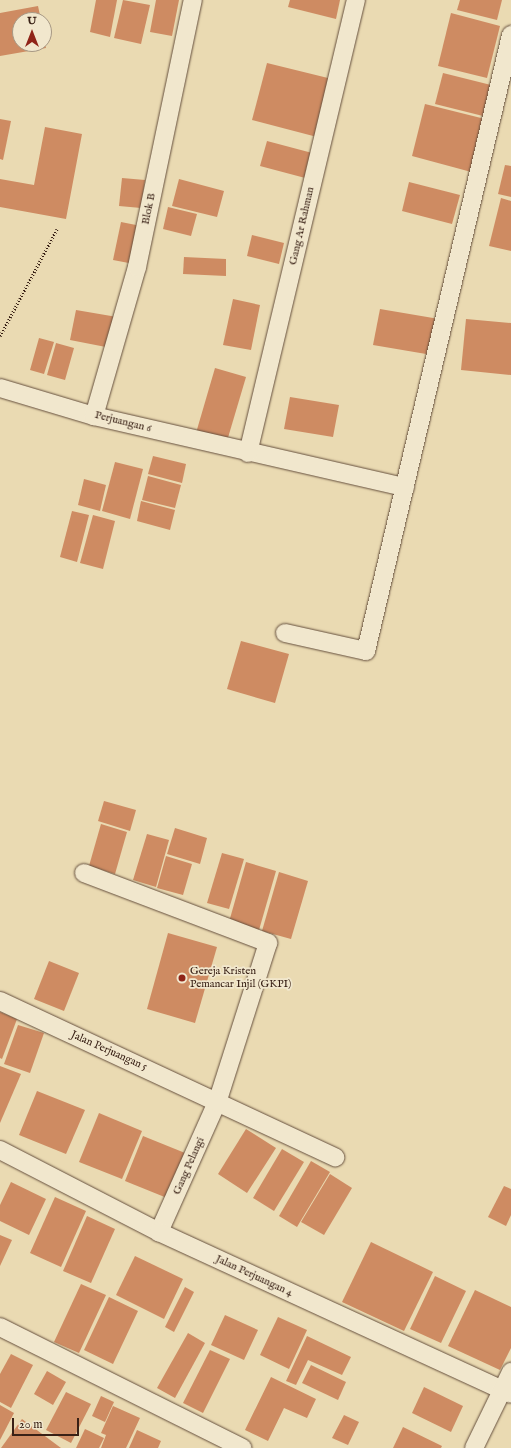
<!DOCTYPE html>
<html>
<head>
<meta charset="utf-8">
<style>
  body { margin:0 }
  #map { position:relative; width:511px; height:1448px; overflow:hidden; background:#eadab2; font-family:"IM FELL English",serif }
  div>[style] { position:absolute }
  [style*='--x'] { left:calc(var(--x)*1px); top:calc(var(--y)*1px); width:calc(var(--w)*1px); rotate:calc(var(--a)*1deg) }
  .building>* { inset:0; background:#ce8b62 }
  .path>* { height:2.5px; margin-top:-1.25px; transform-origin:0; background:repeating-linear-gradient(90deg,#392116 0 1px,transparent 0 3px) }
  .roads { filter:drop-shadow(0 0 1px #654f3d) drop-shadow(0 0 1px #654f3d) }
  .street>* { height:18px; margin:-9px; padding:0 9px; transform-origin:9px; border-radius:9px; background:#f1e7cd }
  .dots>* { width:11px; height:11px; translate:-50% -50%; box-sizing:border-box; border:2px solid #f1e7cd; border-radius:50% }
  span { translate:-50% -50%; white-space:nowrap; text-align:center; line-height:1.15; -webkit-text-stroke:3.5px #f1e7cd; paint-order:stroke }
  .street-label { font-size:11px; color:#392116 }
  .poi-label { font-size:11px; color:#392116 }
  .left { translate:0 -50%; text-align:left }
  .north { position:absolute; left:12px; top:12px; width:40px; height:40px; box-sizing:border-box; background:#f1e7cd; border:1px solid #a79884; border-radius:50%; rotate:0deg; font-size:11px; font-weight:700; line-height:16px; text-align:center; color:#392116 }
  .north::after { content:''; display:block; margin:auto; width:14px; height:18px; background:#8f2418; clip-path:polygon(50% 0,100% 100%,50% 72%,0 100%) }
  .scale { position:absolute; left:12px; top:1418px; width:67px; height:18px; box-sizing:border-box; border:2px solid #392116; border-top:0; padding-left:5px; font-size:12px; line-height:14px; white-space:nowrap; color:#392116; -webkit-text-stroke:3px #f1e7cd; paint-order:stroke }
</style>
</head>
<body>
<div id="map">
  <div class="building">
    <i style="clip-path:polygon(96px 0,117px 0,110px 37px,90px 32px)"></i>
    <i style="clip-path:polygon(123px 0,150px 5px,141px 44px,114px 38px)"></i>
    <i style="clip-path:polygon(156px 0,179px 0,172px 36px,150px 32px)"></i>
    <i style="clip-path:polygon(290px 0,340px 0,336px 19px,288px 7px)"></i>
    <i style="clip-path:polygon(460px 0,502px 0,497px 20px,457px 10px)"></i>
    <i style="clip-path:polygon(38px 6px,41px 20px,20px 20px,20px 44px,45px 44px,46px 48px,0 56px,0 13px)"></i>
    <i style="clip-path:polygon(451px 13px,500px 26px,487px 78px,438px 66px)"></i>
    <i style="clip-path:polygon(267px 63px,332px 79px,317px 137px,252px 120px)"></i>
    <i style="clip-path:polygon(443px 73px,495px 86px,487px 117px,435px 104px)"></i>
    <i style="clip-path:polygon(425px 104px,489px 120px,475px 173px,412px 156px)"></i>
    <i style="clip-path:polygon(0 119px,11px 121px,3px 160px,0 159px)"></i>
    <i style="clip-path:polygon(45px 127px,82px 134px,66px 219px,0 207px,0 179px,34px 185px)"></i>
    <i style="clip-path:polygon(267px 141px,316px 154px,309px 179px,260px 166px)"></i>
    <i style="clip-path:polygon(505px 165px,511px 166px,511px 197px,498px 194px)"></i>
    <i style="clip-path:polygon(122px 178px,145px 180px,141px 208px,119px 206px)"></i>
    <i style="clip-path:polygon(179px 179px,224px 191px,217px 217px,172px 206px)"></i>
    <i style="clip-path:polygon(409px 182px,460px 195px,452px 224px,402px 211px)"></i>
    <i style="clip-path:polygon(501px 198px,511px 201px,511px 251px,489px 246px)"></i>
    <i style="clip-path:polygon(168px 207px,197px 214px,191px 236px,163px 229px)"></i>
    <i style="clip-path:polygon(121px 222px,141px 226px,134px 264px,113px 260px)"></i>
    <i style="clip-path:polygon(252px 235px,284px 243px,279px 264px,247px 256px)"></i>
    <i style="clip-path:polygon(184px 257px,226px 259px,226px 276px,183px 274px)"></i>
    <i style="clip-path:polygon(233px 299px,260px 305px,251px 350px,223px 345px)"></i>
    <i style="clip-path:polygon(380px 309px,439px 319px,432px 355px,373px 345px)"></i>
    <i style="clip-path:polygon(76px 310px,117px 317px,111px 348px,70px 340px)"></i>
    <i style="clip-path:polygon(466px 319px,511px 323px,511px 375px,461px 370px)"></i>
    <i style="clip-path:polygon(39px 338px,54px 342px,44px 374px,30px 370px)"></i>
    <i style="clip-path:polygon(56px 343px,74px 348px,65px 380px,47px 375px)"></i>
    <i style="clip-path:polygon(215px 368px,246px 377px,227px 441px,196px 433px)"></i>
    <i style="clip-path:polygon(290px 397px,339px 405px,333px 437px,284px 429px)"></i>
    <i style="clip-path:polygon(153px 456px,186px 464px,182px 483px,148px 474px)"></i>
    <i style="clip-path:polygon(115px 462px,143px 469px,130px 519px,102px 511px)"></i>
    <i style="clip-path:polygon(148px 476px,181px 485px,175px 508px,142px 500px)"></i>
    <i style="clip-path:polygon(84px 479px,106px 485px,100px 511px,78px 505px)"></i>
    <i style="clip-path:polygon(141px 501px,175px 510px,170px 530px,137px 521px)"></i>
    <i style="clip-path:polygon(72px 511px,89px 515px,77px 562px,60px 557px)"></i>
    <i style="clip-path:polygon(93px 515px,115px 521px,103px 569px,80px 563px)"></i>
    <i style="clip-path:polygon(241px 641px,289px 654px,275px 703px,227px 689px)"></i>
    <i style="clip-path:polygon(104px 801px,136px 810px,130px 831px,98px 821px)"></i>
    <i style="clip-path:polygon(101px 824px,127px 832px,115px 874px,89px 866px)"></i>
    <i style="clip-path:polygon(175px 828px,207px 838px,200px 864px,167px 854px)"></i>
    <i style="clip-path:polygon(147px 834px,169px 840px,156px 887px,133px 880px)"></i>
    <i style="clip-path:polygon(222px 853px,244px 859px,229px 909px,207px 903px)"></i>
    <i style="clip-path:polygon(166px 856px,192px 864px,183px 895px,157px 888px)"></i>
    <i style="clip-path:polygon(246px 862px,276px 871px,259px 930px,229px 922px)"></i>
    <i style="clip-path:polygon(279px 872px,308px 881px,291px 939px,262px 931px)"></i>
    <i style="clip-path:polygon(168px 933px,217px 947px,195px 1023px,147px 1009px)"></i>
    <i style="clip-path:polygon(49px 961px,79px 973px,64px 1011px,34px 999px)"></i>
    <i style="clip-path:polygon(0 1012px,17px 1019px,2px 1059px,0 1058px)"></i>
    <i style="clip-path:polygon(18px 1025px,44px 1033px,30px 1073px,4px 1064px)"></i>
    <i style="clip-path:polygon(0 1066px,21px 1074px,0 1123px)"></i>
    <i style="clip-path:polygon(37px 1091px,85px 1110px,66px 1154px,19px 1135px)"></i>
    <i style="clip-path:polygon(99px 1113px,142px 1131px,122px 1179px,79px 1162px)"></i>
    <i style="clip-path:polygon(246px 1129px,276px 1148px,247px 1193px,218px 1174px)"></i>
    <i style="clip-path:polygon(143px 1136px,190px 1155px,172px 1200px,125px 1181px)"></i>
    <i style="clip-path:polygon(282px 1149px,304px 1162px,274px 1211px,253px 1198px)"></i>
    <i style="clip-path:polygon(311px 1161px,330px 1172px,297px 1227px,279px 1216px)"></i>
    <i style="clip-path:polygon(330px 1174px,352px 1188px,324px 1235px,301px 1222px)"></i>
    <i style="clip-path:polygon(11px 1182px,46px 1199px,29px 1235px,0 1221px,0 1205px)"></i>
    <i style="clip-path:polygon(504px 1186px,511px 1189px,511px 1215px,506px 1226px,488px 1217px)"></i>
    <i style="clip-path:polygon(55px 1197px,86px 1211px,61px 1267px,30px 1253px)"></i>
    <i style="clip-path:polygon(87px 1216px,115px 1229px,91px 1283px,63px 1271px)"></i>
    <i style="clip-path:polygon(0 1235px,12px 1240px,0 1266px)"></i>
    <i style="clip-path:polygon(371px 1242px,433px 1272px,404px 1331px,342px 1302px)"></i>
    <i style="clip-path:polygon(135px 1256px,183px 1279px,164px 1319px,116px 1295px)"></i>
    <i style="clip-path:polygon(435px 1276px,466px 1291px,441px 1343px,410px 1329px)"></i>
    <i style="clip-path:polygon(81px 1284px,106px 1295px,79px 1353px,54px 1342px)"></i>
    <i style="clip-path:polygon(185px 1287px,194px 1292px,174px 1332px,165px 1327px)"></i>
    <i style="clip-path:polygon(475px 1290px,511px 1307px,511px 1348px,500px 1370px,448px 1346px)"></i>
    <i style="clip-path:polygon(109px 1297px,138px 1311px,113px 1364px,84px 1350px)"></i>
    <i style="clip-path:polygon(225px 1315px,258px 1330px,244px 1360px,211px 1345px)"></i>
    <i style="clip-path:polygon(278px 1317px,307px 1330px,289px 1369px,260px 1355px)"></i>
    <i style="clip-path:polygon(188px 1333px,205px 1343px,175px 1398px,157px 1388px)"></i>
    <i style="clip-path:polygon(307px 1336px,351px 1357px,342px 1375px,308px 1360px,296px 1385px,286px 1381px)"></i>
    <i style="clip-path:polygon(210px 1350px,230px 1359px,203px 1413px,183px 1403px)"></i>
    <i style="clip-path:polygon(11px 1354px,33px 1365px,11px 1408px,0 1402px,0 1374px)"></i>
    <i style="clip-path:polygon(311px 1365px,346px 1382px,338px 1400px,302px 1383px)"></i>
    <i style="clip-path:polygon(47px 1371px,66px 1382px,53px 1405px,34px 1394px)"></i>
    <i style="clip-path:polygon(271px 1377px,316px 1399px,307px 1418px,284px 1408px,268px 1441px,245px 1430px)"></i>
    <i style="clip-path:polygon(424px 1387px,463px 1406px,451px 1432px,412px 1413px)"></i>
    <i style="clip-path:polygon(66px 1392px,91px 1404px,71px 1443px,46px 1430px)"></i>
    <i style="clip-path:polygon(101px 1396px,114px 1402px,105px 1422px,92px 1416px)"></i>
    <i style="clip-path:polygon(0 1405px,14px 1413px,0 1440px)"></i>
    <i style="clip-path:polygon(113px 1406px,140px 1418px,126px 1448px,101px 1448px,106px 1435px,101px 1433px)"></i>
    <i style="clip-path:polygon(344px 1415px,359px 1422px,348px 1445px,332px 1438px)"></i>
    <i style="clip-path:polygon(22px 1419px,61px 1448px,1px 1448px)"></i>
    <i style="clip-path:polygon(403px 1427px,442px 1446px,441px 1448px,393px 1448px)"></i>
    <i style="clip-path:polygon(85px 1429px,104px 1438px,99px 1448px,76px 1448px)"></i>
    <i style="clip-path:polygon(137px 1430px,161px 1441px,158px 1448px,129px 1448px)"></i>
  </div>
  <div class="path">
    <i style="--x:0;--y:336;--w:121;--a:-62"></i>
  </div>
  <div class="roads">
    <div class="street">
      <i style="--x:0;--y:388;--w:98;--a:16.6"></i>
      <i style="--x:94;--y:416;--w:319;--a:12.9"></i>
      <i style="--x:94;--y:416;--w:155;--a:-73.9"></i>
      <i style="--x:137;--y:267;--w:273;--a:-78.2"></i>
      <i style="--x:248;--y:453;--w:466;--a:-76.6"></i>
      <i style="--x:285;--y:633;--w:83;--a:12.5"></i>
      <i style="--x:366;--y:651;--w:633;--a:-76.75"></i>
      <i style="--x:84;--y:873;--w:197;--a:20.8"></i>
      <i style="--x:268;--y:943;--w:165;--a:107.7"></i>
      <i style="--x:218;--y:1100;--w:145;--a:114.1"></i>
      <i style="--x:0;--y:1001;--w:370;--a:25"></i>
      <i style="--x:0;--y:1150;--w:179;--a:27.3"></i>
      <i style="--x:159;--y:1232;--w:387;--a:24.7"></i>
      <i style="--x:0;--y:1327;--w:271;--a:26.5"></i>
      <i style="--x:474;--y:1448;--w:85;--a:-64"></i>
    </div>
  </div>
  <div class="dots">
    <i style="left:182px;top:978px;background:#8f2418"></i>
  </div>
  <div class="street-label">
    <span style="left:149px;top:209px;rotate:-78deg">Blok B</span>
    <span style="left:302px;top:226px;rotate:-77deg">Gang Ar Rahman</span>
    <span style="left:123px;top:422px;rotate:14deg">Perjuangan 6</span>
    <span style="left:109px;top:1051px;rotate:24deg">Jalan Perjuangan 5</span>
    <span style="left:189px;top:1166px;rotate:-66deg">Gang Pelangi</span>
    <span style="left:254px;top:1276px;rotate:25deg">Jalan Perjuangan 4</span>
  </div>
  <div class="poi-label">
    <span class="left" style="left:190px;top:978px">Gereja Kristen<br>Pemancar Injil (GKPI)</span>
  </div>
  <div class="north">U</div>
  <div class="scale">20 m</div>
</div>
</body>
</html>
